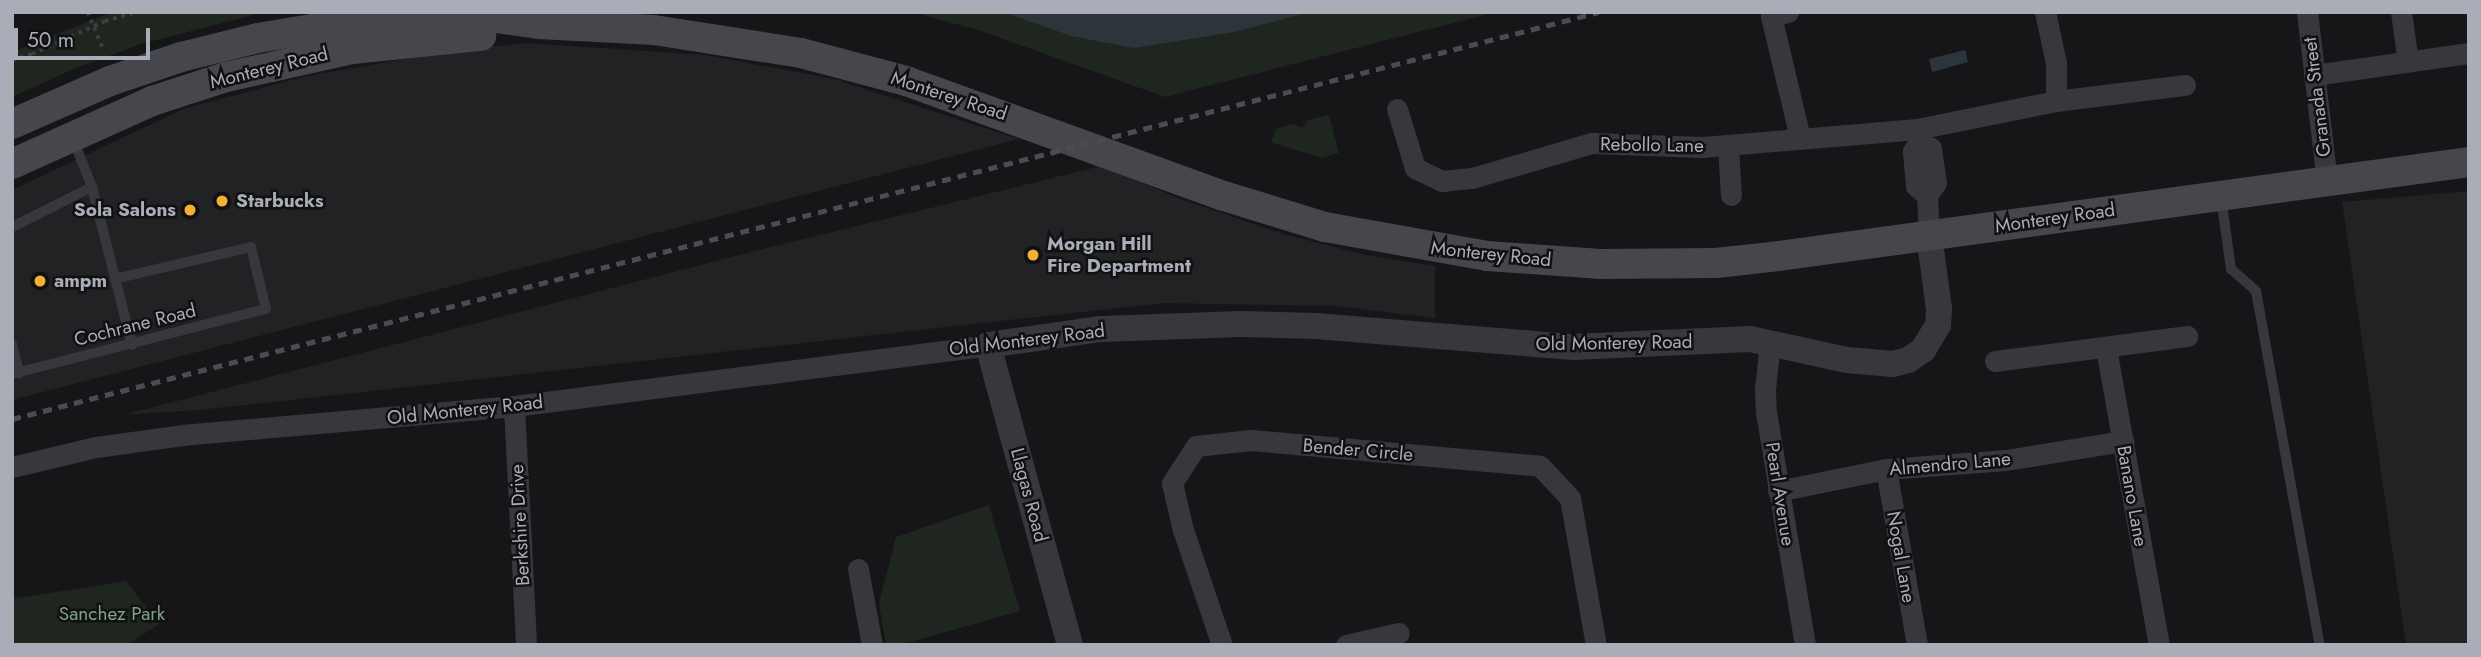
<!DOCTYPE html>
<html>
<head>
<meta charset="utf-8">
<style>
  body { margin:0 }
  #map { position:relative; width:2481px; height:657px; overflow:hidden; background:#161618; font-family:Jost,sans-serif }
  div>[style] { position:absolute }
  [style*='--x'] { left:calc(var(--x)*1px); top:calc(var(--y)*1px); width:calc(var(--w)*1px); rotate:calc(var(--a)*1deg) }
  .built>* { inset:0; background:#222225 }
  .green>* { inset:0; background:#1e261f }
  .water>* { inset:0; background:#2c353c }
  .path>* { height:3.5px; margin-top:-1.75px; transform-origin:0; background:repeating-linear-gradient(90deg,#3d3f44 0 3.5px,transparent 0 8.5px) }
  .service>* { height:10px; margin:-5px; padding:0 5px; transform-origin:5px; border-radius:5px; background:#37383d }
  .minor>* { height:21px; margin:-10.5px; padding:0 10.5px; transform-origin:10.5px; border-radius:10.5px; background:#37383d }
  .tertiary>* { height:26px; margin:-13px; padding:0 13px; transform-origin:13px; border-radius:13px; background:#37383d }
  .secondary>* { height:30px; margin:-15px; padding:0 15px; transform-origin:15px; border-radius:15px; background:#45474d }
  .rail>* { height:5px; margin-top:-2.5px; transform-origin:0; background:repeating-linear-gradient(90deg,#4a4c52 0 9px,transparent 0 16px) }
  .dots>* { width:19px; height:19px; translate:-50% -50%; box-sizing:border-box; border:4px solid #111113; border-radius:50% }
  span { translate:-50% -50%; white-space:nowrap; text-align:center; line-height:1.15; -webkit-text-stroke:5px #111113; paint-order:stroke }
  .street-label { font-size:19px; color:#a8adb8 }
  .poi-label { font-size:19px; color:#a8adb8; font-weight:700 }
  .left { translate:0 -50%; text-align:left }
  .right { translate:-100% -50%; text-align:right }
  .park-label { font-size:19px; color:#7fa381 }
  .frame { position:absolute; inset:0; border:14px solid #a8adb8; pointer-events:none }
  .scale { position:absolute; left:14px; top:28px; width:136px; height:32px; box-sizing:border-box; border:4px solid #a8adb8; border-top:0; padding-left:9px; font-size:21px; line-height:24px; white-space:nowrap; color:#a8adb8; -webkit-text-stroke:5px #111113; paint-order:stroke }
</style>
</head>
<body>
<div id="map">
  <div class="built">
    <i style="clip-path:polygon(527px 43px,706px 55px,834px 79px,1019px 139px,12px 400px,12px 190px,183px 109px,307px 76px,444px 52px)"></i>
    <i style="clip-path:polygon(1101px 166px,1183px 200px,1280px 233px,1366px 255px,1435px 266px,1435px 318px,1335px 306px,1163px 303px,199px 410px,123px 415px,747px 253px)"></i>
    <i style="clip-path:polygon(2469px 191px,2469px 645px,2406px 645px,2342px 202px)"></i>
  </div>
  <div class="green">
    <i style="clip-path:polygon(113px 12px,265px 12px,141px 44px,76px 68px,12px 97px,12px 52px)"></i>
    <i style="clip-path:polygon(912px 12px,1496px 12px,1165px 97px,978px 30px)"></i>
    <i style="clip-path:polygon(1329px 115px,1339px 153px,1321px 158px,1271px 142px,1276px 129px,1293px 124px,1302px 128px,1308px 120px)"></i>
    <i style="clip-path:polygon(989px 505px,1020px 611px,900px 645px,886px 645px,879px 603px,896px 537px)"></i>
    <i style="clip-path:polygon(126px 581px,159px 624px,127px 645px,12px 645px,12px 599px)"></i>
  </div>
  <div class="water">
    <i style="clip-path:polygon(1003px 12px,1310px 12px,1234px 32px,1134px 48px,1071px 36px)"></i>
    <i style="clip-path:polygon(1965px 50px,1968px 62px,1932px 72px,1929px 59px)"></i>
  </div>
  <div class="path">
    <i style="--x:88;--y:12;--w:42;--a:67.7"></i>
    <i style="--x:12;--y:60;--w:21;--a:-17"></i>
    <i style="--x:32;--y:54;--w:80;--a:-24.3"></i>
    <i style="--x:105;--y:21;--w:33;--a:-16"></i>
  </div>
  <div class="service">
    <i style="--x:73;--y:139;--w:52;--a:68.4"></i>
    <i style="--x:92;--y:187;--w:163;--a:75.8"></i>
    <i style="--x:2221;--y:197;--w:73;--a:82.1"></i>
    <i style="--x:2231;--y:269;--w:33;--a:41"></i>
    <i style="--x:2256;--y:291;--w:360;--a:79.8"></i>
    <i style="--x:12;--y:227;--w:89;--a:-26.6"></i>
    <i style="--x:12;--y:344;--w:30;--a:76"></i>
    <i style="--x:12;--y:374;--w:262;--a:-14.4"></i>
    <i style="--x:266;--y:309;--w:64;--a:-103.6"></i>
    <i style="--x:251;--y:247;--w:140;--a:166.8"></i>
  </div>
  <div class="minor">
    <i style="--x:1788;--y:12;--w:17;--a:167"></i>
    <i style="--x:1771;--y:16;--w:125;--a:76.6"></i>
    <i style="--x:2045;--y:12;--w:52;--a:77.8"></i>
    <i style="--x:2056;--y:63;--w:38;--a:90"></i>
    <i style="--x:2307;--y:12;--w:171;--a:83.3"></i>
    <i style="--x:2401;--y:12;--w:50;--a:82"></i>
    <i style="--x:2314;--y:75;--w:157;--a:-8.1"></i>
    <i style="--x:1397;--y:109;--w:62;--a:73"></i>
    <i style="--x:1415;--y:168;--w:30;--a:26"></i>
    <i style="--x:1442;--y:181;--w:30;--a:-6"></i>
    <i style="--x:1472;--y:178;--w:125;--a:-16.3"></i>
    <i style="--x:1592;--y:143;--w:111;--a:2.1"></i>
    <i style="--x:1703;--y:147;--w:215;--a:-4.8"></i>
    <i style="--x:1917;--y:129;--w:142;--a:-11.4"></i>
    <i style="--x:2056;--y:101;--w:130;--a:-7.1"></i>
    <i style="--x:1728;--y:145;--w:50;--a:86.6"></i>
    <i style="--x:1927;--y:195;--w:14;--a:-141"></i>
    <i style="--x:1916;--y:186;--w:35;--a:-95"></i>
    <i style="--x:1913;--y:151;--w:11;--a:-56"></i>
    <i style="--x:1919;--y:142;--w:13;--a:27"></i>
    <i style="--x:1931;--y:148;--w:35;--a:82"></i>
    <i style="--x:1936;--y:183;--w:15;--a:127"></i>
    <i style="--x:1927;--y:195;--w:40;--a:87.1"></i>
    <i style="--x:1770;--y:342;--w:47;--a:96.1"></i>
    <i style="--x:1765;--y:389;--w:23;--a:88"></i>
    <i style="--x:1766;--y:412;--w:236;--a:80.5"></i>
    <i style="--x:2106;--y:348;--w:302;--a:79.9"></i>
    <i style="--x:1995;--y:361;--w:194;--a:-7.4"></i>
    <i style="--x:514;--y:406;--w:239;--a:87.1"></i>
    <i style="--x:12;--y:467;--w:86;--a:-13.4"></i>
    <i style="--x:96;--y:447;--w:87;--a:-7.9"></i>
    <i style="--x:182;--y:435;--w:333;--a:-5"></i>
    <i style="--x:514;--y:406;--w:478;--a:-7.3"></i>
    <i style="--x:1886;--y:469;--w:179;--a:80"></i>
    <i style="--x:1778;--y:491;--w:110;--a:-11.5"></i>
    <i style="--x:1886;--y:469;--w:120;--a:-4.3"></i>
    <i style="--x:2006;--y:460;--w:119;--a:-9.2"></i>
    <i style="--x:858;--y:569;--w:77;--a:79.6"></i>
    <i style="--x:1222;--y:645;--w:121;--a:-108.7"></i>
    <i style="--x:1183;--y:530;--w:48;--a:-103.2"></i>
    <i style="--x:1172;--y:483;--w:44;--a:-57"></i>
    <i style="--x:1196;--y:446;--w:55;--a:-6.2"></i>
    <i style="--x:1251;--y:440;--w:290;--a:5.1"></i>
    <i style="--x:1540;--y:466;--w:44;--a:46.8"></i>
    <i style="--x:1570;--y:498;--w:149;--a:80"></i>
    <i style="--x:1346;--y:645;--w:54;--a:-12.8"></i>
  </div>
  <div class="tertiary">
    <i style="--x:1070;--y:645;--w:311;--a:-105.3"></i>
    <i style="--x:988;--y:345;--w:114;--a:-8.1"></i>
    <i style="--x:1101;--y:329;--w:140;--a:-2"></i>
    <i style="--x:1241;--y:324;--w:75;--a:1.5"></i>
    <i style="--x:1316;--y:326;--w:258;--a:4.7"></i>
    <i style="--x:1573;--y:347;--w:177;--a:-2.6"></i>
    <i style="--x:1750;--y:339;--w:99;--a:12.2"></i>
    <i style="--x:1847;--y:360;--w:46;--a:5"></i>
    <i style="--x:1893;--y:364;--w:16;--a:-15"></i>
    <i style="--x:1908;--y:360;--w:18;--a:-34"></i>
    <i style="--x:1923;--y:350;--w:29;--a:-59"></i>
    <i style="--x:1938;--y:325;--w:16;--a:-86"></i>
    <i style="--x:1939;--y:309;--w:75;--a:-97.7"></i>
  </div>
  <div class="secondary">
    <i style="--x:12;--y:124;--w:107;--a:-23.7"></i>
    <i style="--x:110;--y:81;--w:75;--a:-18.7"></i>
    <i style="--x:181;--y:57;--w:79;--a:-13.9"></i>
    <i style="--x:258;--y:38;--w:91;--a:-9.5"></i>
    <i style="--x:348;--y:23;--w:141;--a:-2.4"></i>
    <i style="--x:489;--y:17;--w:50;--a:8"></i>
    <i style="--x:539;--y:24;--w:115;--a:3"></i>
    <i style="--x:654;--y:30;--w:149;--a:8.9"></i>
    <i style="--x:801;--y:53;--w:109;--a:14.9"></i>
    <i style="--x:906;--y:81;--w:338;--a:19.9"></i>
    <i style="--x:1224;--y:196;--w:106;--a:17.1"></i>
    <i style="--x:1325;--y:227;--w:165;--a:10.1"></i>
    <i style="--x:1487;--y:256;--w:114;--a:4"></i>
    <i style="--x:1601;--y:264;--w:115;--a:-0.5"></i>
    <i style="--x:1716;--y:263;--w:63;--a:-6.3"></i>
    <i style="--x:1779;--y:256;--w:696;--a:-7.76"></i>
    <i style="--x:12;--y:164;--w:154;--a:-24.2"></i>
    <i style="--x:152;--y:101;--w:78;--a:-18"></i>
    <i style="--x:226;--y:77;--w:129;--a:-12.5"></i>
    <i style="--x:352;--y:49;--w:130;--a:-5.8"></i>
  </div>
  <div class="rail">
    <i style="--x:12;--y:419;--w:1638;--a:-14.38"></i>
  </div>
  <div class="dots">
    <i style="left:222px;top:201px;background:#f2b134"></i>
    <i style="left:190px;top:210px;background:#f2b134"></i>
    <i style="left:1033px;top:255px;background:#f2b134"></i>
    <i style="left:40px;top:281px;background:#f2b134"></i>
  </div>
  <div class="street-label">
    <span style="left:269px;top:68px;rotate:-14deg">Monterey Road</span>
    <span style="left:949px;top:96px;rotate:18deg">Monterey Road</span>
    <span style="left:2317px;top:97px;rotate:-97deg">Granada Street</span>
    <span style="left:1652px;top:145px;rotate:1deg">Rebollo Lane</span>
    <span style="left:2055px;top:218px;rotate:-8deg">Monterey Road</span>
    <span style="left:1491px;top:254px;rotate:6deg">Monterey Road</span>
    <span style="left:135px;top:325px;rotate:-14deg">Cochrane Road</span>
    <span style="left:1027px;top:340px;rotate:-7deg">Old Monterey Road</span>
    <span style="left:1614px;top:343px;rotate:-1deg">Old Monterey Road</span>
    <span style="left:465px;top:410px;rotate:-6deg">Old Monterey Road</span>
    <span style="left:1358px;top:450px;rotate:5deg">Bender Circle</span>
    <span style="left:1950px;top:464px;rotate:-5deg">Almendro Lane</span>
    <span style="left:1780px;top:494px;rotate:81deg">Pearl Avenue</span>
    <span style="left:1029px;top:495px;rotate:75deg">Llagas Road</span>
    <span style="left:2132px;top:496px;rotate:80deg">Banano Lane</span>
    <span style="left:520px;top:525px;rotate:-93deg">Berkshire Drive</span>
    <span style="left:1901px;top:557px;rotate:80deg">Nogal Lane</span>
  </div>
  <div class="poi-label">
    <span class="left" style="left:236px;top:201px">Starbucks</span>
    <span class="right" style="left:176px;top:210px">Sola Salons</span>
    <span class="left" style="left:1047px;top:255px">Morgan Hill<br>Fire Department</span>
    <span class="left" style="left:54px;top:281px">ampm</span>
  </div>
  <div class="park-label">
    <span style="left:112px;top:614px">Sanchez Park</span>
  </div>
  <div class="frame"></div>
  <div class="scale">50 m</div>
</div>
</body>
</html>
